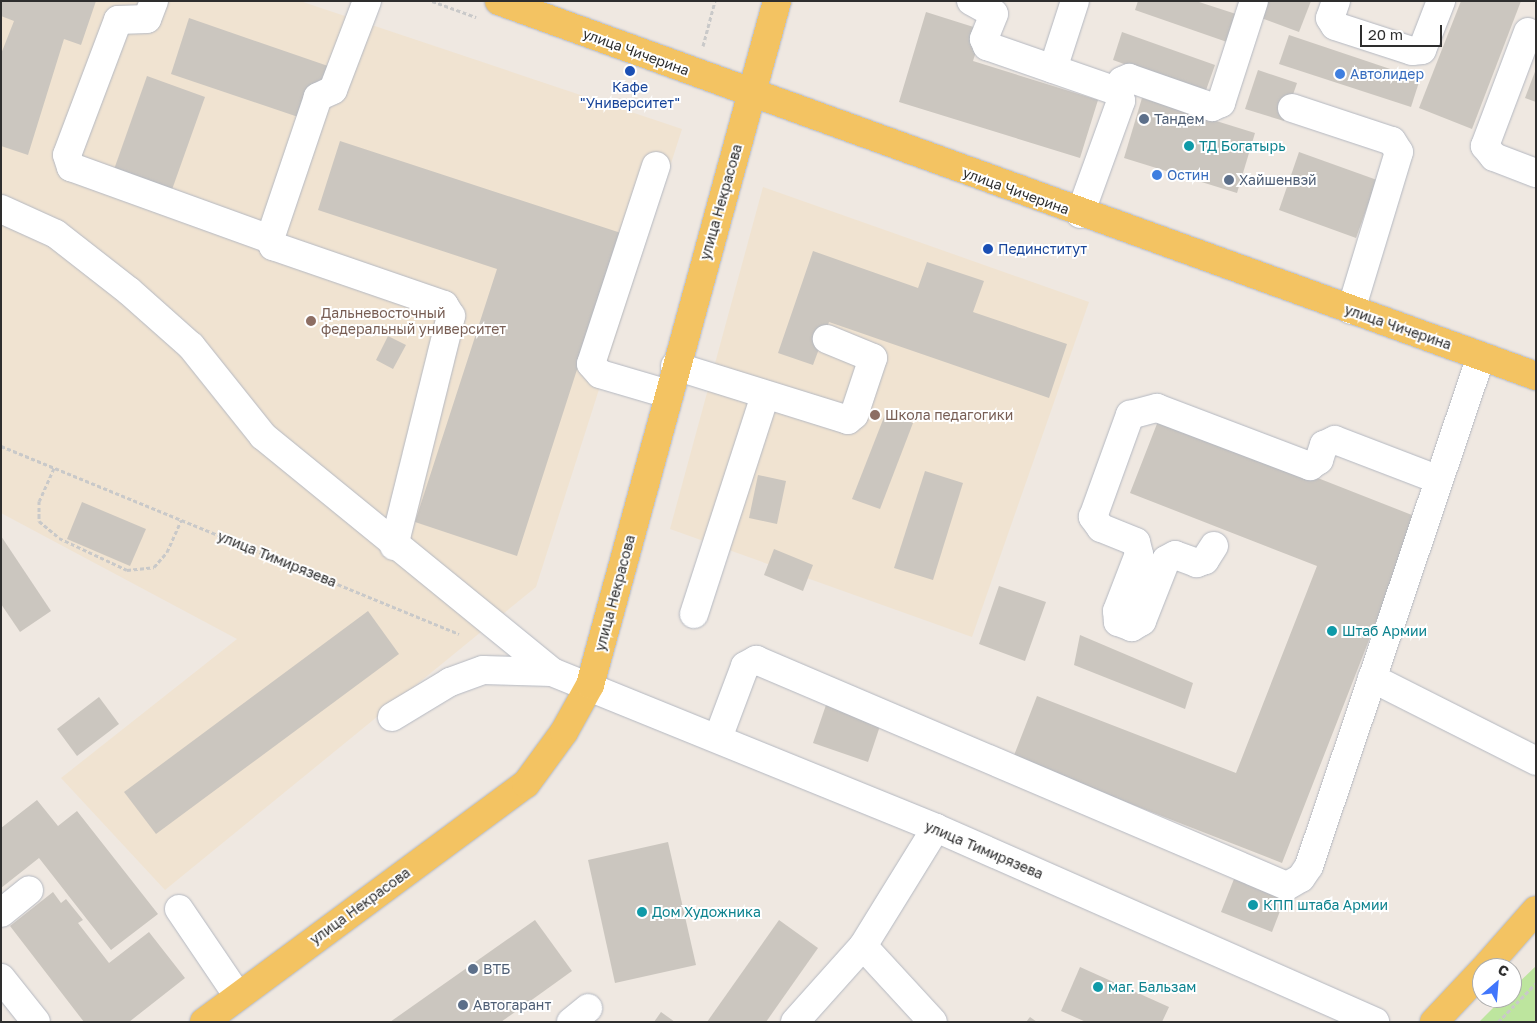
<!DOCTYPE html>
<html>
<head>
<meta charset="utf-8">
<style>
  body { margin:0 }
  #map { position:relative; width:1537px; height:1023px; overflow:hidden; background:#efe8e1; font-family:"Golos Text",sans-serif }
  div>[style] { position:absolute }
  [style*='--x'] { left:calc(var(--x)*1px); top:calc(var(--y)*1px); width:calc(var(--w)*1px); rotate:calc(var(--a)*1deg) }
  .education>* { inset:0; background:#f0e3d1 }
  .green>* { inset:0; background:#bde59e }
  .building>* { inset:0; background:#cbc6bf }
  .path>* { height:3px; margin-top:-1.5px; transform-origin:0; background:repeating-linear-gradient(90deg,#c9c9c9 0 4px,transparent 0 6.5px) }
  .roads { filter:drop-shadow(0 0 1px #b4b8c1) drop-shadow(0 0 1px #b4b8c1) }
  .minor>* { height:28px; margin:-14px; padding:0 14px; transform-origin:14px; border-radius:14px; background:#fff }
  .major>* { height:28px; margin:-14px; padding:0 14px; transform-origin:14px; border-radius:14px; background:#f3c362 }
  .dots>* { width:14px; height:14px; translate:-50% -50%; box-sizing:border-box; border:2px solid #fff; border-radius:50% }
  span { translate:-50% -50%; white-space:nowrap; text-align:center; line-height:1.15; -webkit-text-stroke:4px #fff; paint-order:stroke }
  .street-label { font-size:14px; color:#2e2e2e }
  .shop-label { font-size:14px; color:#366cbe }
  .left { translate:0 -50%; text-align:left }
  .transit-label { font-size:14px; color:#164399 }
  .service-label { font-size:14px; color:#4e5e75 }
  .culture-label { font-size:14px; color:#0d838f }
  .education-label { font-size:14px; color:#785e54 }
  .frame { position:absolute; inset:0; border:2px solid #2e2e2e; pointer-events:none }
  .north { position:absolute; left:1472px; top:958px; width:50px; height:50px; box-sizing:border-box; background:#fff; border:1px solid #ababab; border-radius:50%; rotate:27deg; font-size:14px; font-weight:700; line-height:20px; text-align:center; color:#2e2e2e }
  .north::after { content:''; display:block; margin:auto; width:18px; height:22px; background:#4176fc; clip-path:polygon(50% 0,100% 100%,50% 72%,0 100%) }
  .scale { position:absolute; left:1360px; top:25px; width:82px; height:22px; box-sizing:border-box; border:2px solid #2e2e2e; border-top:0; padding-left:6px; font-size:15px; line-height:18px; white-space:nowrap; color:#2e2e2e; -webkit-text-stroke:4px #fff; paint-order:stroke }
</style>
</head>
<body>
<div id="map">
  <div class="education">
    <i style="clip-path:polygon(1px 1px,300px 1px,682px 129px,536px 587px,165px 890px,61px 778px,237px 639px,1px 513px)"></i>
    <i style="clip-path:polygon(763px 187px,1089px 302px,972px 637px,670px 529px)"></i>
  </div>
  <div class="green">
    <i style="clip-path:polygon(1536px 966px,1536px 1022px,1479px 1022px,1503px 998px,1512px 998px,1512px 989px)"></i>
  </div>
  <div class="building">
    <i style="clip-path:polygon(1px 1px,96px 1px,81px 45px,64px 39px,28px 155px,1px 146px,1px 54px,14px 21px,1px 16px)"></i>
    <i style="clip-path:polygon(1138px 1px,1196px 1px,1236px 14px,1227px 42px,1135px 10px)"></i>
    <i style="clip-path:polygon(1262px 1px,1311px 1px,1299px 32px,1256px 16px)"></i>
    <i style="clip-path:polygon(1461px 1px,1521px 1px,1472px 129px,1419px 108px)"></i>
    <i style="clip-path:polygon(926px 12px,983px 30px,973px 61px,1098px 100px,1080px 158px,899px 102px)"></i>
    <i style="clip-path:polygon(189px 18px,328px 66px,310px 121px,171px 74px)"></i>
    <i style="clip-path:polygon(1122px 32px,1215px 65px,1205px 93px,1113px 60px)"></i>
    <i style="clip-path:polygon(1289px 35px,1420px 79px,1411px 107px,1279px 64px)"></i>
    <i style="clip-path:polygon(1536px 69px,1536px 102px,1525px 98px)"></i>
    <i style="clip-path:polygon(1258px 70px,1297px 83px,1284px 121px,1245px 109px)"></i>
    <i style="clip-path:polygon(147px 76px,205px 97px,169px 198px,111px 178px)"></i>
    <i style="clip-path:polygon(1142px 98px,1255px 133px,1237px 193px,1124px 158px)"></i>
    <i style="clip-path:polygon(340px 141px,621px 233px,517px 556px,415px 522px,497px 269px,318px 210px)"></i>
    <i style="clip-path:polygon(1299px 152px,1377px 180px,1356px 238px,1279px 210px)"></i>
    <i style="clip-path:polygon(813px 251px,918px 288px,927px 262px,984px 281px,973px 312px,1067px 344px,1049px 398px,829px 322px,813px 365px,778px 353px)"></i>
    <i style="clip-path:polygon(388px 336px,406px 345px,393px 369px,376px 360px)"></i>
    <i style="clip-path:polygon(886px 412px,913px 423px,880px 509px,852px 499px)"></i>
    <i style="clip-path:polygon(1160px 416px,1417px 517px,1282px 863px,1013px 758px,1037px 696px,1236px 773px,1317px 566px,1130px 493px)"></i>
    <i style="clip-path:polygon(925px 471px,963px 483px,933px 580px,894px 568px)"></i>
    <i style="clip-path:polygon(758px 475px,786px 481px,777px 524px,749px 518px)"></i>
    <i style="clip-path:polygon(82px 502px,146px 529px,130px 566px,67px 539px)"></i>
    <i style="clip-path:polygon(1px 536px,51px 611px,20px 632px,1px 604px)"></i>
    <i style="clip-path:polygon(774px 549px,813px 565px,803px 591px,764px 575px)"></i>
    <i style="clip-path:polygon(999px 586px,1046px 602px,1025px 661px,979px 644px)"></i>
    <i style="clip-path:polygon(368px 611px,399px 654px,156px 834px,124px 792px)"></i>
    <i style="clip-path:polygon(1080px 635px,1193px 683px,1185px 709px,1074px 665px)"></i>
    <i style="clip-path:polygon(99px 697px,119px 724px,77px 756px,57px 729px)"></i>
    <i style="clip-path:polygon(827px 702px,882px 720px,868px 762px,813px 743px)"></i>
    <i style="clip-path:polygon(37px 800px,58px 826px,77px 811px,158px 914px,111px 950px,39px 858px,1px 888px,1px 828px)"></i>
    <i style="clip-path:polygon(668px 842px,696px 965px,615px 983px,588px 860px)"></i>
    <i style="clip-path:polygon(1234px 879px,1285px 898px,1272px 932px,1221px 912px)"></i>
    <i style="clip-path:polygon(53px 892px,61px 903px,66px 899px,83px 920px,78px 923px,109px 963px,149px 932px,185px 978px,129px 1022px,84px 1022px,10px 926px)"></i>
    <i style="clip-path:polygon(535px 920px,572px 971px,501px 1022px,390px 1022px)"></i>
    <i style="clip-path:polygon(779px 920px,818px 948px,766px 1022px,707px 1022px)"></i>
    <i style="clip-path:polygon(1080px 967px,1169px 1007px,1162px 1022px,1086px 1022px,1061px 1011px)"></i>
    <i style="clip-path:polygon(661px 1012px,675px 1022px,654px 1022px)"></i>
    <i style="clip-path:polygon(1030px 1017px,1037px 1022px,1026px 1022px)"></i>
  </div>
  <div class="path">
    <i style="--x:432;--y:1;--w:47;--a:20"></i>
    <i style="--x:703;--y:46;--w:47;--a:-75.1"></i>
    <i style="--x:1;--y:446;--w:495;--a:22.3"></i>
    <i style="--x:54;--y:468;--w:36;--a:114"></i>
    <i style="--x:39;--y:501;--w:20;--a:90"></i>
    <i style="--x:39;--y:521;--w:26;--a:40"></i>
    <i style="--x:59;--y:538;--w:75;--a:25.2"></i>
    <i style="--x:127;--y:570;--w:27;--a:-6"></i>
    <i style="--x:154;--y:567;--w:20;--a:-49"></i>
    <i style="--x:167;--y:552;--w:35;--a:-66"></i>
    <i style="--x:1498;--y:1022;--w:54;--a:-45.7"></i>
  </div>
  <div class="roads">
    <div class="minor">
      <i style="--x:154;--y:1;--w:19;--a:111"></i>
      <i style="--x:147;--y:19;--w:29;--a:178"></i>
      <i style="--x:118;--y:20;--w:144;--a:110.7"></i>
      <i style="--x:67;--y:155;--w:13;--a:72"></i>
      <i style="--x:71;--y:167;--w:212;--a:19.9"></i>
      <i style="--x:367;--y:1;--w:95;--a:110.9"></i>
      <i style="--x:333;--y:90;--w:17;--a:155"></i>
      <i style="--x:318;--y:97;--w:150;--a:108.7"></i>
      <i style="--x:270;--y:239;--w:8;--a:67"></i>
      <i style="--x:273;--y:246;--w:181;--a:19"></i>
      <i style="--x:444;--y:305;--w:13;--a:58"></i>
      <i style="--x:451;--y:316;--w:237;--a:103.9"></i>
      <i style="--x:971;--y:1;--w:26;--a:29"></i>
      <i style="--x:994;--y:14;--w:27;--a:112"></i>
      <i style="--x:984;--y:39;--w:8;--a:67"></i>
      <i style="--x:987;--y:46;--w:140;--a:19.2"></i>
      <i style="--x:1119;--y:92;--w:9;--a:77"></i>
      <i style="--x:1121;--y:101;--w:120;--a:109.9"></i>
      <i style="--x:1336;--y:1;--w:18;--a:109"></i>
      <i style="--x:1330;--y:18;--w:9;--a:58"></i>
      <i style="--x:1335;--y:26;--w:81;--a:18"></i>
      <i style="--x:1412;--y:51;--w:10;--a:-6"></i>
      <i style="--x:1422;--y:50;--w:53;--a:-68.8"></i>
      <i style="--x:1528;--y:32;--w:122;--a:110.7"></i>
      <i style="--x:1485;--y:146;--w:14;--a:51"></i>
      <i style="--x:1494;--y:157;--w:45;--a:20.9"></i>
      <i style="--x:1053;--y:69;--w:71;--a:-72.1"></i>
      <i style="--x:1119;--y:92;--w:11;--a:-75"></i>
      <i style="--x:1122;--y:81;--w:8;--a:-23"></i>
      <i style="--x:1129;--y:78;--w:88;--a:19.3"></i>
      <i style="--x:1212;--y:107;--w:10;--a:-24"></i>
      <i style="--x:1221;--y:103;--w:107;--a:-72.1"></i>
      <i style="--x:1292;--y:108;--w:105;--a:18.3"></i>
      <i style="--x:1392;--y:141;--w:13;--a:58"></i>
      <i style="--x:1399;--y:152;--w:165;--a:106.9"></i>
      <i style="--x:656;--y:166;--w:208;--a:108.2"></i>
      <i style="--x:591;--y:364;--w:13;--a:48"></i>
      <i style="--x:600;--y:374;--w:71;--a:16.4"></i>
      <i style="--x:1;--y:209;--w:60;--a:24.4"></i>
      <i style="--x:56;--y:234;--w:93;--a:38"></i>
      <i style="--x:129;--y:291;--w:83;--a:41.6"></i>
      <i style="--x:191;--y:346;--w:115;--a:51.3"></i>
      <i style="--x:263;--y:436;--w:373;--a:39.2"></i>
      <i style="--x:675;--y:366;--w:181;--a:17.3"></i>
      <i style="--x:848;--y:420;--w:8;--a:-40"></i>
      <i style="--x:854;--y:415;--w:60;--a:-71.6"></i>
      <i style="--x:873;--y:358;--w:50;--a:-157.6"></i>
      <i style="--x:1214;--y:546;--w:17;--a:123"></i>
      <i style="--x:1205;--y:560;--w:9;--a:159"></i>
      <i style="--x:1197;--y:563;--w:23;--a:-160"></i>
      <i style="--x:1175;--y:555;--w:10;--a:151"></i>
      <i style="--x:1166;--y:560;--w:66;--a:111.5"></i>
      <i style="--x:1142;--y:621;--w:12;--a:149"></i>
      <i style="--x:1132;--y:627;--w:15;--a:-160"></i>
      <i style="--x:1118;--y:622;--w:11;--a:-95"></i>
      <i style="--x:1117;--y:611;--w:61;--a:-68.9"></i>
      <i style="--x:1139;--y:554;--w:12;--a:-104"></i>
      <i style="--x:1136;--y:542;--w:38;--a:-158"></i>
      <i style="--x:1101;--y:528;--w:14;--a:-126"></i>
      <i style="--x:1093;--y:517;--w:109;--a:-70.1"></i>
      <i style="--x:1130;--y:415;--w:28;--a:-15"></i>
      <i style="--x:1157;--y:408;--w:164;--a:20.8"></i>
      <i style="--x:1310;--y:466;--w:11;--a:-34"></i>
      <i style="--x:1319;--y:460;--w:16;--a:-72"></i>
      <i style="--x:1324;--y:445;--w:12;--a:-24"></i>
      <i style="--x:1335;--y:440;--w:111;--a:21"></i>
      <i style="--x:694;--y:614;--w:230;--a:-72"></i>
      <i style="--x:1372;--y:678;--w:184;--a:26.8"></i>
      <i style="--x:392;--y:717;--w:68;--a:-31.1"></i>
      <i style="--x:450;--y:682;--w:35;--a:-20"></i>
      <i style="--x:483;--y:670;--w:69;--a:1.7"></i>
      <i style="--x:552;--y:672;--w:414;--a:22.1"></i>
      <i style="--x:936;--y:828;--w:480;--a:23.8"></i>
      <i style="--x:718;--y:738;--w:77;--a:-69.4"></i>
      <i style="--x:745;--y:666;--w:13;--a:-29"></i>
      <i style="--x:756;--y:660;--w:577;--a:23.06"></i>
      <i style="--x:1287;--y:886;--w:16;--a:-30"></i>
      <i style="--x:1301;--y:878;--w:14;--a:-56"></i>
      <i style="--x:1309;--y:866;--w:538;--a:-71.36"></i>
      <i style="--x:179;--y:909;--w:105;--a:55.9"></i>
      <i style="--x:1;--y:913;--w:36;--a:-39"></i>
      <i style="--x:863;--y:946;--w:103;--a:47.4"></i>
      <i style="--x:1;--y:978;--w:56;--a:51.5"></i>
      <i style="--x:571;--y:1022;--w:22;--a:-39"></i>
      <i style="--x:795;--y:1022;--w:102;--a:-48.2"></i>
      <i style="--x:863;--y:946;--w:139;--a:-58.3"></i>
    </div>
    <div class="major">
      <i style="--x:499;--y:1;--w:1103;--a:19.88"></i>
      <i style="--x:1485;--y:968;--w:77;--a:-48.7"></i>
      <i style="--x:204;--y:1022;--w:400;--a:-36.5"></i>
      <i style="--x:526;--y:784;--w:64;--a:-53.8"></i>
      <i style="--x:564;--y:732;--w:54;--a:-61"></i>
      <i style="--x:590;--y:685;--w:709;--a:-74.71"></i>
      <i style="--x:1434;--y:1022;--w:70;--a:-46.7"></i>
    </div>
  </div>
  <div class="dots">
    <i style="left:630px;top:71px;background:#1a4fb4"></i>
    <i style="left:1340px;top:74px;background:#3f7fe0"></i>
    <i style="left:1144px;top:119px;background:#5c6f8a"></i>
    <i style="left:1189px;top:146px;background:#0f9aa8"></i>
    <i style="left:1157px;top:175px;background:#3f7fe0"></i>
    <i style="left:1229px;top:180px;background:#5c6f8a"></i>
    <i style="left:988px;top:249px;background:#1a4fb4"></i>
    <i style="left:311px;top:321px;background:#8d6e63"></i>
    <i style="left:875px;top:415px;background:#8d6e63"></i>
    <i style="left:1332px;top:631px;background:#0f9aa8"></i>
    <i style="left:1253px;top:905px;background:#0f9aa8"></i>
    <i style="left:642px;top:912px;background:#0f9aa8"></i>
    <i style="left:473px;top:969px;background:#5c6f8a"></i>
    <i style="left:1098px;top:987px;background:#0f9aa8"></i>
    <i style="left:463px;top:1005px;background:#5c6f8a"></i>
  </div>
  <div class="street-label">
    <span style="left:636px;top:52px;rotate:20deg">улица Чичерина</span>
    <span style="left:1016px;top:191px;rotate:20deg">улица Чичерина</span>
    <span style="left:721px;top:202px;rotate:-74deg">улица Некрасова</span>
    <span style="left:1398px;top:327px;rotate:19deg">улица Чичерина</span>
    <span style="left:277px;top:559px;rotate:22deg">улица Тимирязева</span>
    <span style="left:615px;top:593px;rotate:-75deg">улица Некрасова</span>
    <span style="left:984px;top:850px;rotate:23deg">улица Тимирязева</span>
    <span style="left:360px;top:906px;rotate:-36deg">улица Некрасова</span>
  </div>
  <div class="shop-label">
    <span class="left" style="left:1350px;top:74px">Автолидер</span>
    <span class="left" style="left:1167px;top:175px">Остин</span>
  </div>
  <div class="transit-label">
    <span style="left:630px;top:95px">Кафе<br>"Университет"</span>
    <span class="left" style="left:998px;top:249px">Пединститут</span>
  </div>
  <div class="service-label">
    <span class="left" style="left:1154px;top:119px">Тандем</span>
    <span class="left" style="left:1239px;top:180px">Хайшенвэй</span>
    <span class="left" style="left:483px;top:969px">ВТБ</span>
    <span class="left" style="left:473px;top:1005px">Автогарант</span>
  </div>
  <div class="culture-label">
    <span class="left" style="left:1199px;top:146px">ТД Богатырь</span>
    <span class="left" style="left:1342px;top:631px">Штаб Армии</span>
    <span class="left" style="left:1263px;top:905px">КПП штаба Армии</span>
    <span class="left" style="left:652px;top:912px">Дом Художника</span>
    <span class="left" style="left:1108px;top:987px">маг. Бальзам</span>
  </div>
  <div class="education-label">
    <span class="left" style="left:321px;top:321px">Дальневосточный<br>федеральный университет</span>
    <span class="left" style="left:885px;top:415px">Школа педагогики</span>
  </div>
  <div class="frame"></div>
  <div class="north">С</div>
  <div class="scale">20 m</div>
</div>
</body>
</html>
